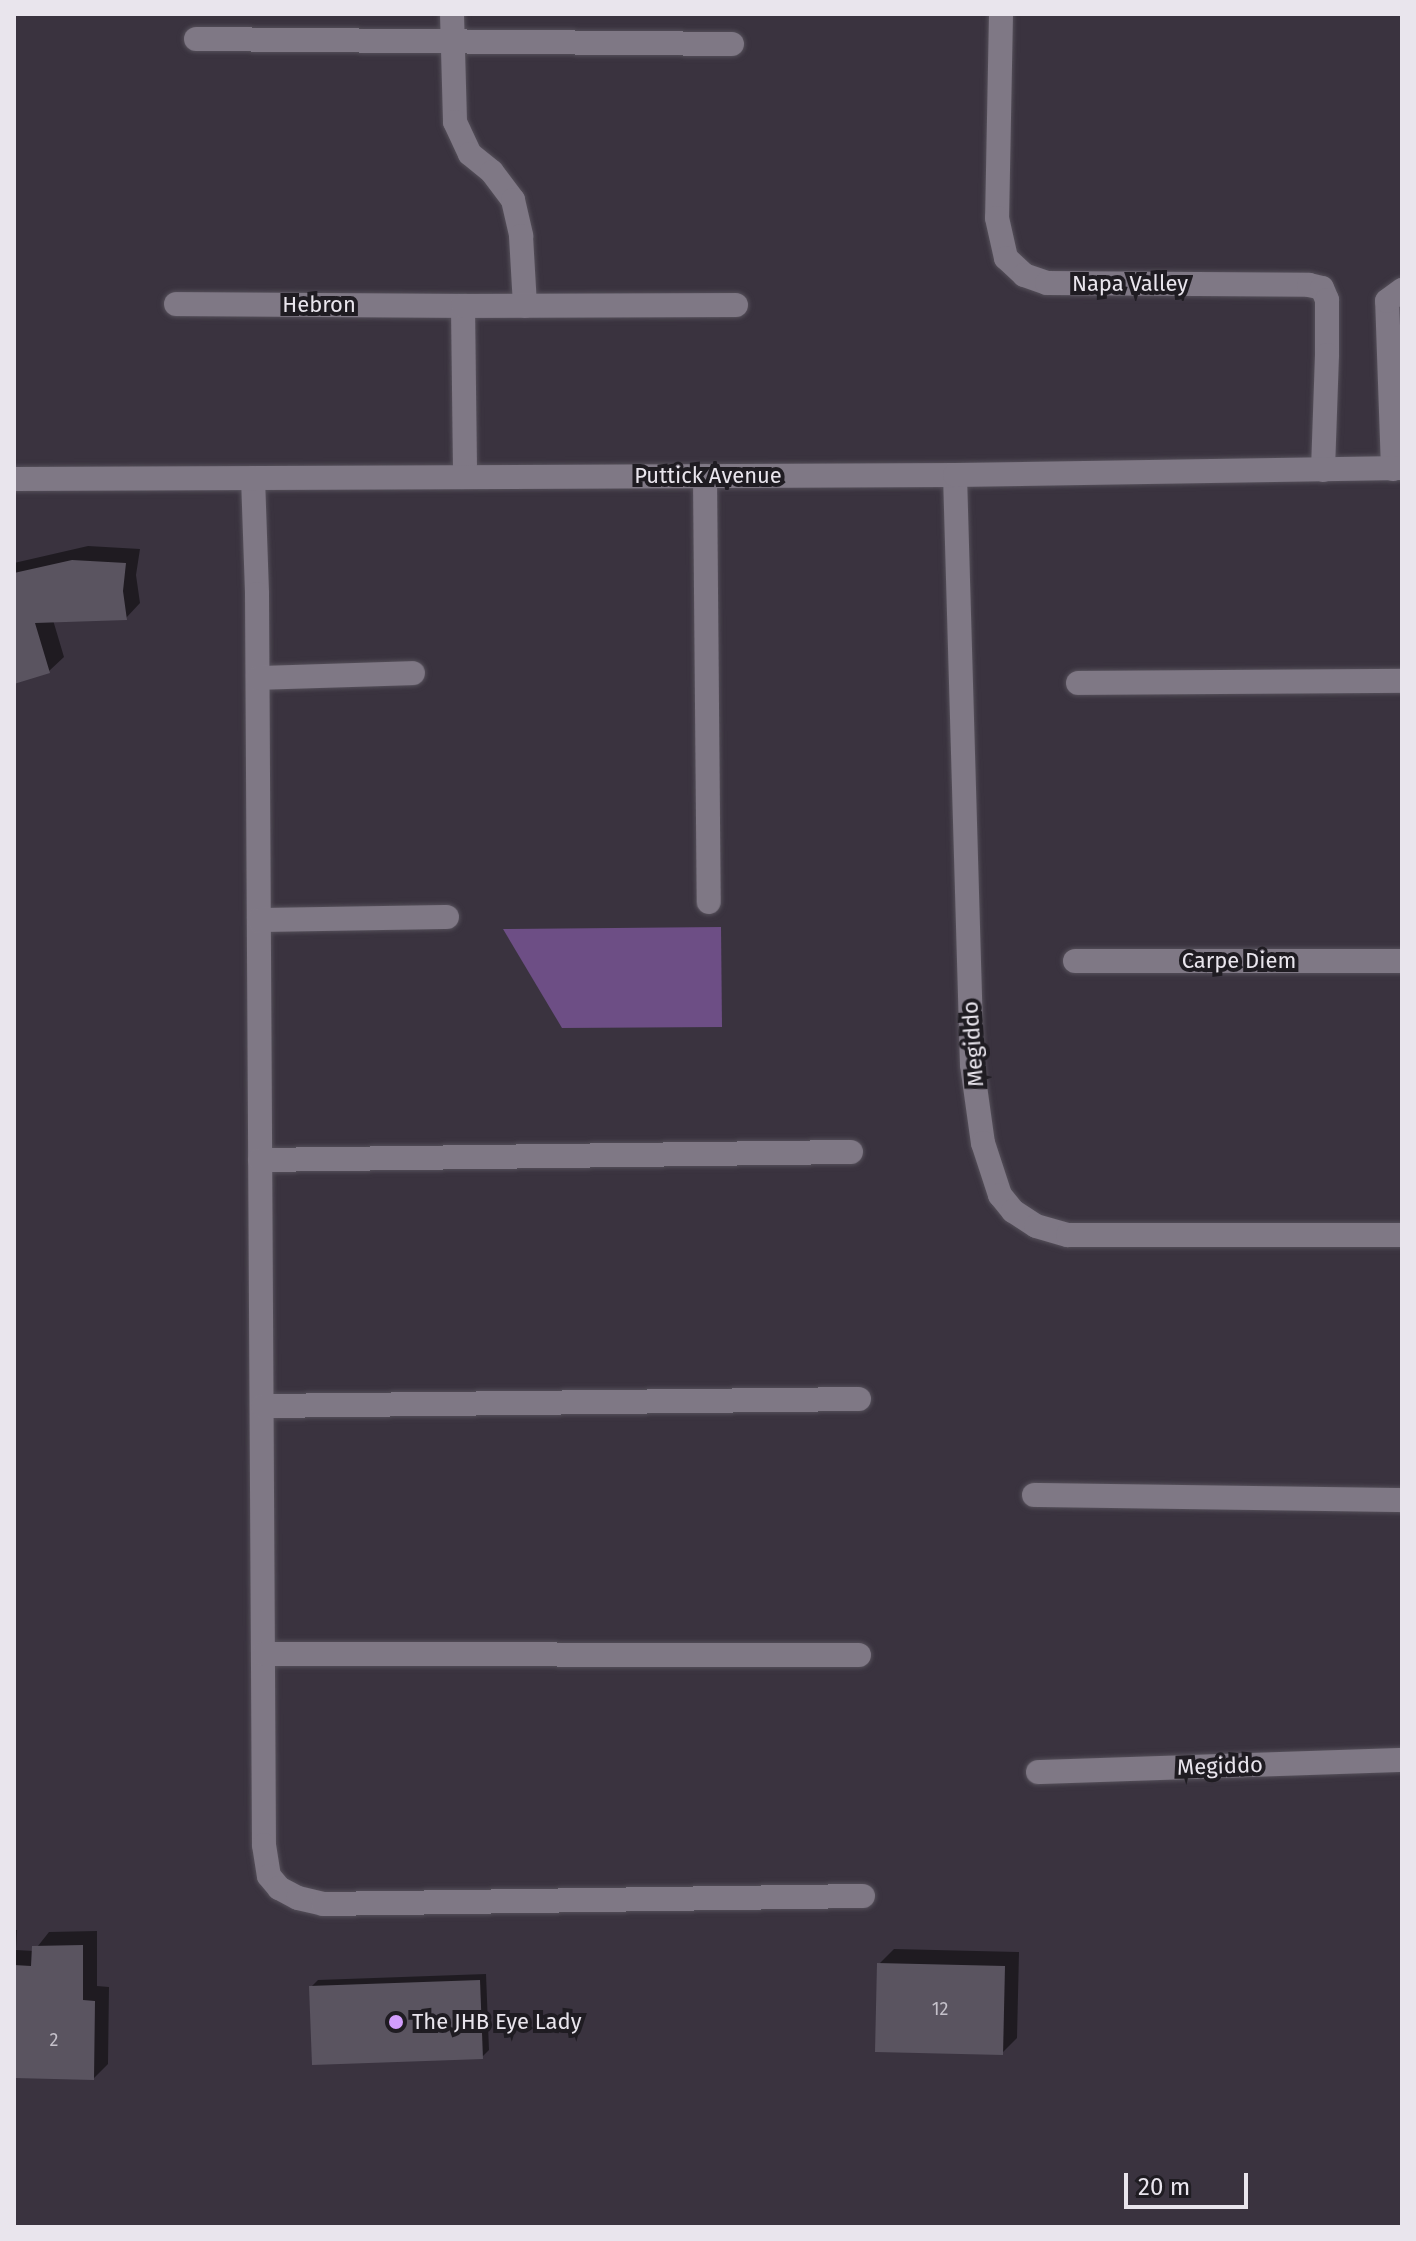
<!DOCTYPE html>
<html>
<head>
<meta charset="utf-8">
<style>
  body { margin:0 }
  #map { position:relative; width:1416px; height:2241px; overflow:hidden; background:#3a333f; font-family:"Fira Sans",sans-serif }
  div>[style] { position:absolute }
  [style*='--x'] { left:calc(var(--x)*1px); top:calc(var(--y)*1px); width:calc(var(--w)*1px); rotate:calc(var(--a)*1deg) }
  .green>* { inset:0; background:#6d4e85 }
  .shadow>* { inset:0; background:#0007 }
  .building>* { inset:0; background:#5a5460 }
  .roads { filter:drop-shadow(0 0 2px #55505a) drop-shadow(0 0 2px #55505a) }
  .minor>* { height:24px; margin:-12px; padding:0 12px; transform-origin:12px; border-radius:12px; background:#7f7885 }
  .dots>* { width:22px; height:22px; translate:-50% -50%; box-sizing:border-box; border:4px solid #1f1c22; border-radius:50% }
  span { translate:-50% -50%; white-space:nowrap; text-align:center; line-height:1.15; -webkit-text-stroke:8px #1f1c22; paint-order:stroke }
  .number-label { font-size:18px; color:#c5c1ca }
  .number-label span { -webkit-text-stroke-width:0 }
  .street-label { font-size:22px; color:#e9e5ed }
  .poi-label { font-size:22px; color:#e9e5ed }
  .left { translate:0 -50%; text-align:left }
  .frame { position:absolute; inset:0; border:16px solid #e9e5ed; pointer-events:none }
  .scale { position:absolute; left:1124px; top:2173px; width:124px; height:36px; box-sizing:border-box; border:4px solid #e9e5ed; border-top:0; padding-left:10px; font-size:24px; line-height:28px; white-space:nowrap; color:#e9e5ed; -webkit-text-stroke:6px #1f1c22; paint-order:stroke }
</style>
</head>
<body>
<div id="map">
  <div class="green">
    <i style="clip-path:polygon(721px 927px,722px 1027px,562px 1028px,503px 929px)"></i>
  </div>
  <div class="shadow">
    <i style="clip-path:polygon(88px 546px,140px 549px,136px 575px,140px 603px,126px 618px,53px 620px,64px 657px,49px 671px,14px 682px,14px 563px)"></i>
    <i style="clip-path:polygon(14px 1930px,17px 1930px,16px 1950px,34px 1951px,49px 1932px,97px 1931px,97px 1986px,109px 1987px,108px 2064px,94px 2078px,14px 2076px)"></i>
    <i style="clip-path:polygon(894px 1949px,1019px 1952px,1017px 2038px,1002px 2053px,879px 1964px)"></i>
    <i style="clip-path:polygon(486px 1974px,489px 2050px,482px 2057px,311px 1987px,318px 1980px)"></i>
  </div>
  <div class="building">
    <i style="clip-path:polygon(72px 560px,126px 563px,123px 591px,127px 620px,35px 623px,50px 673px,14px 684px,14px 573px)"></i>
    <i style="clip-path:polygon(83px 1945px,83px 2000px,95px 2001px,94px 2080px,14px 2078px,14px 1965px,31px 1966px,32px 1946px)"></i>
    <i style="clip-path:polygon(877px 1963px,1005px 1966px,1003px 2055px,875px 2052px)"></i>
    <i style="clip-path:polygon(480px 1980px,483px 2059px,312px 2065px,309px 1986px)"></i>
  </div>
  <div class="roads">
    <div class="minor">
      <i style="--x:452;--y:14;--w:108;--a:88.4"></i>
      <i style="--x:455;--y:122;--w:35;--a:65"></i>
      <i style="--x:470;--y:154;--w:28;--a:39"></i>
      <i style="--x:492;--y:172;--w:35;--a:53"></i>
      <i style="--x:513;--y:200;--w:37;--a:77"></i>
      <i style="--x:521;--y:236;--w:70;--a:86.7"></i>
      <i style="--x:1001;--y:14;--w:204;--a:91.1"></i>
      <i style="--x:997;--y:218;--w:41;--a:77.3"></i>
      <i style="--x:1006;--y:258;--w:25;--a:43"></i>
      <i style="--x:1024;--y:275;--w:24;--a:19"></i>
      <i style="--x:1047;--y:283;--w:262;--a:0.4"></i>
      <i style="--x:1309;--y:285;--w:13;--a:13"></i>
      <i style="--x:1322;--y:288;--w:13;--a:67"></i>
      <i style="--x:1327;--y:300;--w:55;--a:90"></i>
      <i style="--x:1327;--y:355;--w:115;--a:92"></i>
      <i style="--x:196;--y:39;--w:536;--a:0.53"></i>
      <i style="--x:176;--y:304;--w:287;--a:0.4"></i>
      <i style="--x:463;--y:306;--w:171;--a:89.3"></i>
      <i style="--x:463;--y:306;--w:273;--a:-0.2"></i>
      <i style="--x:1393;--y:469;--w:168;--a:-92"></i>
      <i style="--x:1387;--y:301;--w:19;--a:-36"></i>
      <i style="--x:955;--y:475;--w:590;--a:88.35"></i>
      <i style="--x:972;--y:1065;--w:79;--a:82"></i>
      <i style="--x:983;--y:1143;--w:55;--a:71.9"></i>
      <i style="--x:1000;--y:1195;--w:21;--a:51"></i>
      <i style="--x:1013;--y:1211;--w:27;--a:33"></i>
      <i style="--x:1036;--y:1226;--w:33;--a:16"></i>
      <i style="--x:1068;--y:1235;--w:334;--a:0"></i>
      <i style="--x:705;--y:476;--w:426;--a:89.5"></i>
      <i style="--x:253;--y:478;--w:116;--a:88"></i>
      <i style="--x:257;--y:594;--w:1251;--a:89.68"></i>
      <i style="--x:264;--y:1845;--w:31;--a:81"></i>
      <i style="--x:269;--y:1876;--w:16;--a:50"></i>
      <i style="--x:279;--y:1888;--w:21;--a:28"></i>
      <i style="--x:298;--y:1898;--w:26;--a:13"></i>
      <i style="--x:323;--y:1904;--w:540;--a:-0.85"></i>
      <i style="--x:14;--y:479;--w:941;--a:-0.24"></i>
      <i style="--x:955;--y:475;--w:447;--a:-0.9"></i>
      <i style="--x:258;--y:678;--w:155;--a:-1.8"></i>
      <i style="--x:1078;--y:683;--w:324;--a:-0.4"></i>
      <i style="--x:259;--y:920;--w:188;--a:-0.9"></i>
      <i style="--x:1075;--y:961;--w:327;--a:0"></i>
      <i style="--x:260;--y:1160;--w:591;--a:-0.78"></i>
      <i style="--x:263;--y:1406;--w:596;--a:-0.67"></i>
      <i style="--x:1034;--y:1495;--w:368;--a:0.8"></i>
      <i style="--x:264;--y:1654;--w:595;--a:0.1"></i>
      <i style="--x:1038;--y:1772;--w:364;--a:-1.9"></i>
    </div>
  </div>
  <div class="dots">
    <i style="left:396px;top:2022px;background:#d29dfd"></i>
  </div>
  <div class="number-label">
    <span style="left:940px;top:2009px">12</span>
    <span style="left:54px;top:2040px">2</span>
  </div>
  <div class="street-label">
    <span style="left:1130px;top:284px">Napa Valley</span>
    <span style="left:319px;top:305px">Hebron</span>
    <span style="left:708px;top:476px">Puttick Avenue</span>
    <span style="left:1239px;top:961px">Carpe Diem</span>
    <span style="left:973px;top:1044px;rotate:-94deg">Megiddo</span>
    <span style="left:1220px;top:1766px;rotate:-2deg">Megiddo</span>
  </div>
  <div class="poi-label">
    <span class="left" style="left:412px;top:2022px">The JHB Eye Lady</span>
  </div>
  <div class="frame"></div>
  <div class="scale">20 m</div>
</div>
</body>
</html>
